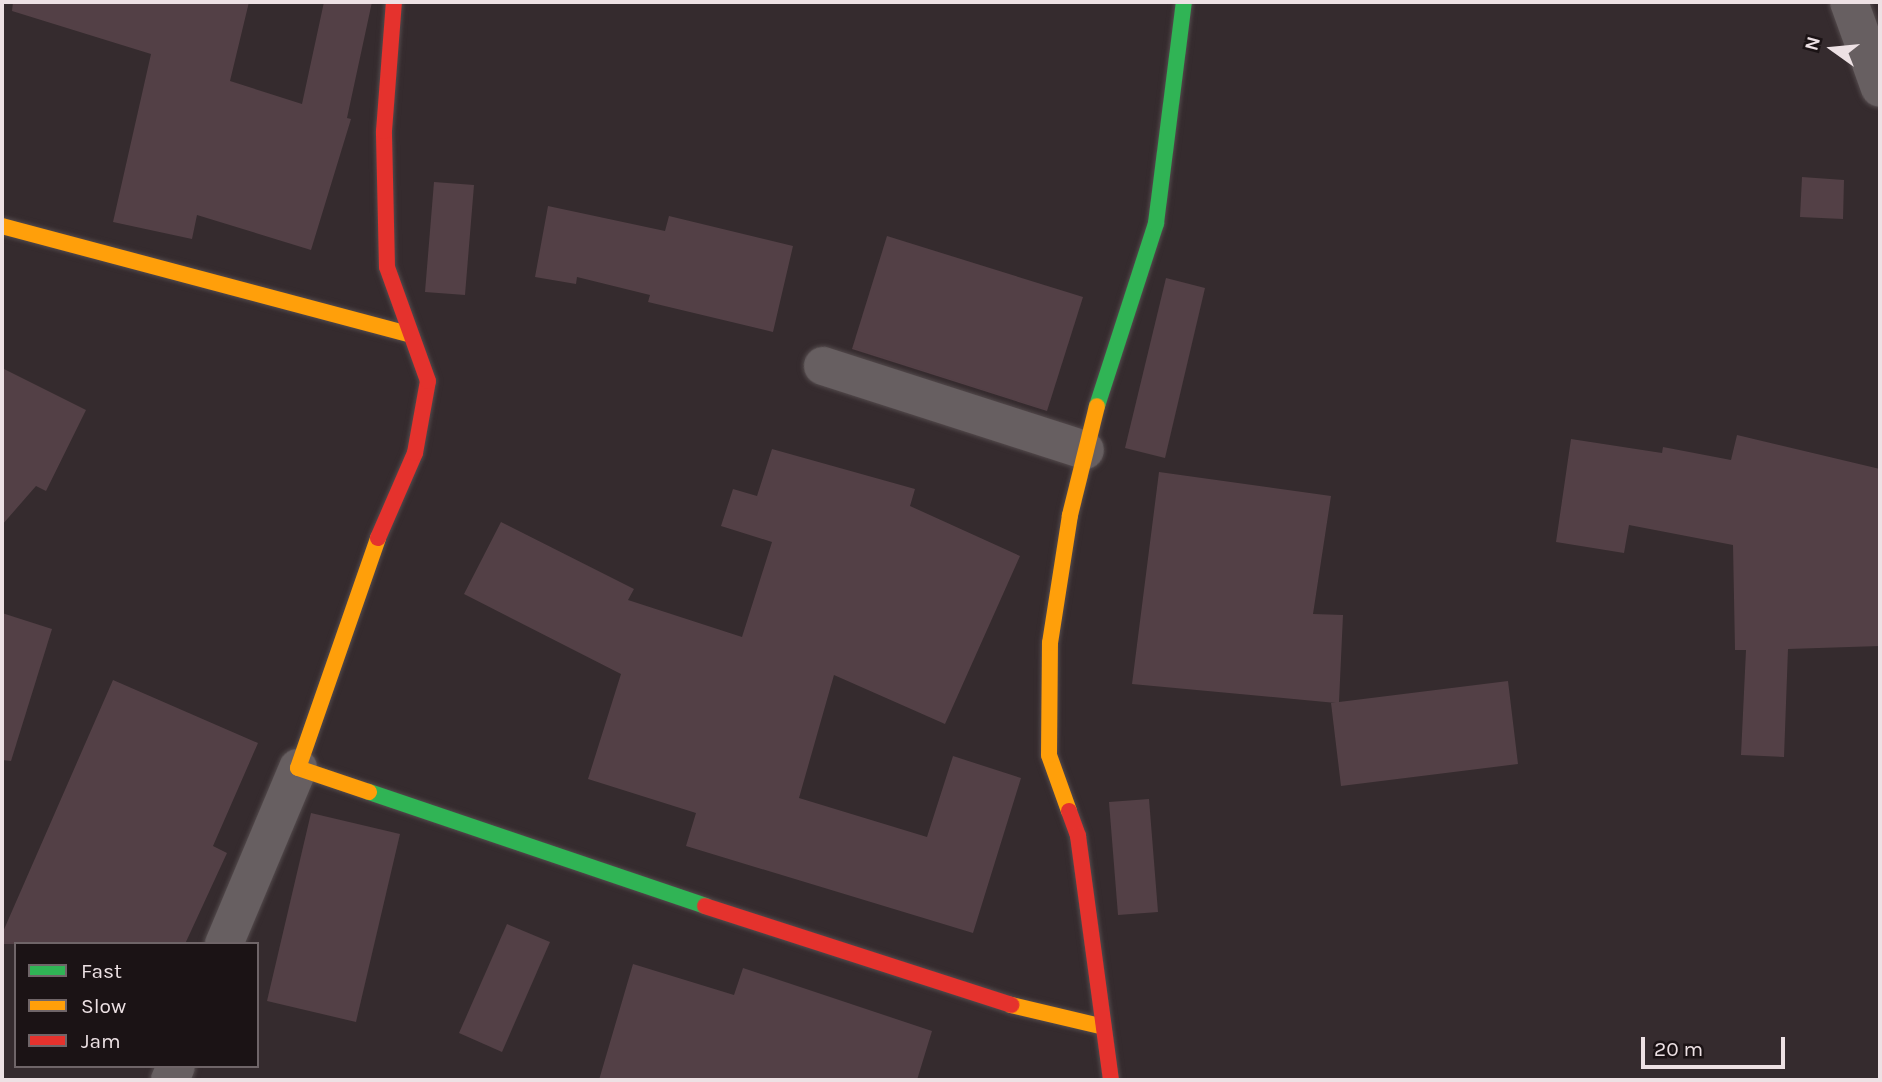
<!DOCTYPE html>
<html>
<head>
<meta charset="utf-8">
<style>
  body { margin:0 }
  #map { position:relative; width:1882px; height:1082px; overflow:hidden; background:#352b2e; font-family:Karla,sans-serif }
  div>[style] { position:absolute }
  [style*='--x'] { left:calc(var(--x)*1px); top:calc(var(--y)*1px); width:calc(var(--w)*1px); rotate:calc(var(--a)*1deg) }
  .building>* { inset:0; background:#534046 }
  .roads { filter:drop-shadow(0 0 2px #534a4c) drop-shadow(0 0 2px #534a4c) }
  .street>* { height:38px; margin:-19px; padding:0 19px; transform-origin:19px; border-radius:19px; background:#675f61 }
  .fast>* { height:16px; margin:-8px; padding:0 8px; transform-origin:8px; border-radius:8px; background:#30b455 }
  .slow>* { height:16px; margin:-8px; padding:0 8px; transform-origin:8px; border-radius:8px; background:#ff9f0a }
  .jam>* { height:16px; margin:-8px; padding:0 8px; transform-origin:8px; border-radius:8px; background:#e5322d }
  span { translate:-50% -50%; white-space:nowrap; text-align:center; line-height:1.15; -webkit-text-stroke:5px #1b1315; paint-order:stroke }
  .frame { position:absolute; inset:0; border:4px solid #ede1e4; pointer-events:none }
  .legend { position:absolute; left:14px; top:942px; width:245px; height:126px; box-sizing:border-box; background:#1b1315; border:2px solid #6f6568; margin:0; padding:9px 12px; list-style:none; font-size:21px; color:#ede1e4 }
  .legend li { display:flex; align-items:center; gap:14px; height:35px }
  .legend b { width:35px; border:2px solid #6f6568 }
  .north { position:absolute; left:1798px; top:14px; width:70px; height:70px; -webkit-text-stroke:5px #1b1315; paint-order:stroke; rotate:285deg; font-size:19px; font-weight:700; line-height:28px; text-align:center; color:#ede1e4 }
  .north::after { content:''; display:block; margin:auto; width:24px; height:32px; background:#ede1e4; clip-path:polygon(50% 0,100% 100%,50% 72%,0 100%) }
  .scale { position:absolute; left:1641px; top:1037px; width:144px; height:32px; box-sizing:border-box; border:4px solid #ede1e4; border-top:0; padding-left:9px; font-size:21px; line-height:24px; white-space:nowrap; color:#ede1e4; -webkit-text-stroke:5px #1b1315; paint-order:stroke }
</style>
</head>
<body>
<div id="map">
  <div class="building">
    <i style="clip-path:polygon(13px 2px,249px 2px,230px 81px,302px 104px,324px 2px,372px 2px,347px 118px,351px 119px,311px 250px,197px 215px,192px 239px,113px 222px,151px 54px,12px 11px)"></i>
    <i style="clip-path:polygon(1802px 177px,1844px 180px,1843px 219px,1800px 217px)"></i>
    <i style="clip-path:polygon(434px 182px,474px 185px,465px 295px,425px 292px)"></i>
    <i style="clip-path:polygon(548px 206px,665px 231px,669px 216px,793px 246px,773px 332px,648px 302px,650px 295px,577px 277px,576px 284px,535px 277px)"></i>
    <i style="clip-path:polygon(887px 236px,1083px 297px,1047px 411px,852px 349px)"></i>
    <i style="clip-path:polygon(1166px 278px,1205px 288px,1165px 458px,1125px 448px)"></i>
    <i style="clip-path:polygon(2px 368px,86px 410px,46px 491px,36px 486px,2px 525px)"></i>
    <i style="clip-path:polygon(1737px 435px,1880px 469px,1880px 646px,1788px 649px,1784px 757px,1741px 755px,1746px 650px,1735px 650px,1733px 545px,1629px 525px,1624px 553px,1556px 542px,1571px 439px,1662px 453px,1663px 447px,1731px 460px)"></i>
    <i style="clip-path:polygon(772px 449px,915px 489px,910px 506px,1020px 556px,945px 724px,834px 675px,799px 798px,927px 837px,953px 756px,1021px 778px,973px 933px,686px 846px,696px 813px,588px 779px,621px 674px,464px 594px,501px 522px,634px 589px,628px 600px,742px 637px,772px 542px,721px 526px,733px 489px,757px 496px)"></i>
    <i style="clip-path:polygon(1159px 472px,1331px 496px,1313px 614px,1343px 615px,1339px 702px,1508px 681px,1518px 764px,1341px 786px,1331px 703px,1336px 703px,1132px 684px)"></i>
    <i style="clip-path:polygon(2px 613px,52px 629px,11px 761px,2px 760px)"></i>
    <i style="clip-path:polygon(113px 680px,258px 743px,213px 846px,227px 853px,185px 944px,2px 944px,2px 934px)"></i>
    <i style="clip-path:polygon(1149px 799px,1158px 912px,1118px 915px,1109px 802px)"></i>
    <i style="clip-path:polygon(311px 813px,400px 834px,356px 1022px,267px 1001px)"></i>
    <i style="clip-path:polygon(507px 924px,550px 942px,502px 1052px,459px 1033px)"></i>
    <i style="clip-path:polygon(633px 964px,734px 995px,743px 968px,932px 1031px,917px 1080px,599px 1080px)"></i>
  </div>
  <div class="roads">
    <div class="street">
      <i style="--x:1849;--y:2;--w:91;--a:70.2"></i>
      <i style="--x:823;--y:366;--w:275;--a:17.8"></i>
      <i style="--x:224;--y:944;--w:191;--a:-67.2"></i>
      <i style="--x:170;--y:1080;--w:15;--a:-67"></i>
    </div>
    <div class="fast">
      <i style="--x:1097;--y:406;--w:192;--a:-72.1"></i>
      <i style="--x:1156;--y:223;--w:223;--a:-82.8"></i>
      <i style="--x:369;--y:792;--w:355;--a:18.7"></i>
    </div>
    <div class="slow">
      <i style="--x:2;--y:226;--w:420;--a:14.9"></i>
      <i style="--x:369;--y:792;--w:75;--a:-161.3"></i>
      <i style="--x:298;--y:768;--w:244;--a:-70.8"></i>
      <i style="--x:1069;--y:811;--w:59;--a:-109.7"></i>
      <i style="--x:1049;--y:755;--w:112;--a:-89.5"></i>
      <i style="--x:1050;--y:643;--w:130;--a:-81.1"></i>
      <i style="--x:1070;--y:515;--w:112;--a:-76.1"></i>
      <i style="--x:1011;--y:1005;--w:91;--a:13.3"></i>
    </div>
    <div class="jam">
      <i style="--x:378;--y:538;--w:93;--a:-66.5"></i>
      <i style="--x:415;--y:453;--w:73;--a:-79.8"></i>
      <i style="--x:428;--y:381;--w:121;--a:-109.8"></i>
      <i style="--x:387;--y:267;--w:136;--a:-91.3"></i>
      <i style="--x:384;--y:131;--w:129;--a:-85.6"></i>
      <i style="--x:1069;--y:811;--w:27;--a:70"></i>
      <i style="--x:1078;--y:836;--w:246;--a:82.3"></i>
      <i style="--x:705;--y:906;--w:322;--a:17.9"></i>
    </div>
  </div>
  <div class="frame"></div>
  <ul class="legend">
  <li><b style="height:9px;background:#30b455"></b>Fast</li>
  <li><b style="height:9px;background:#ff9f0a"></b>Slow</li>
  <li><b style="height:9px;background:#e5322d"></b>Jam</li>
  </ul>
  <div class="north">N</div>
  <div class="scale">20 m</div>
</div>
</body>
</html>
